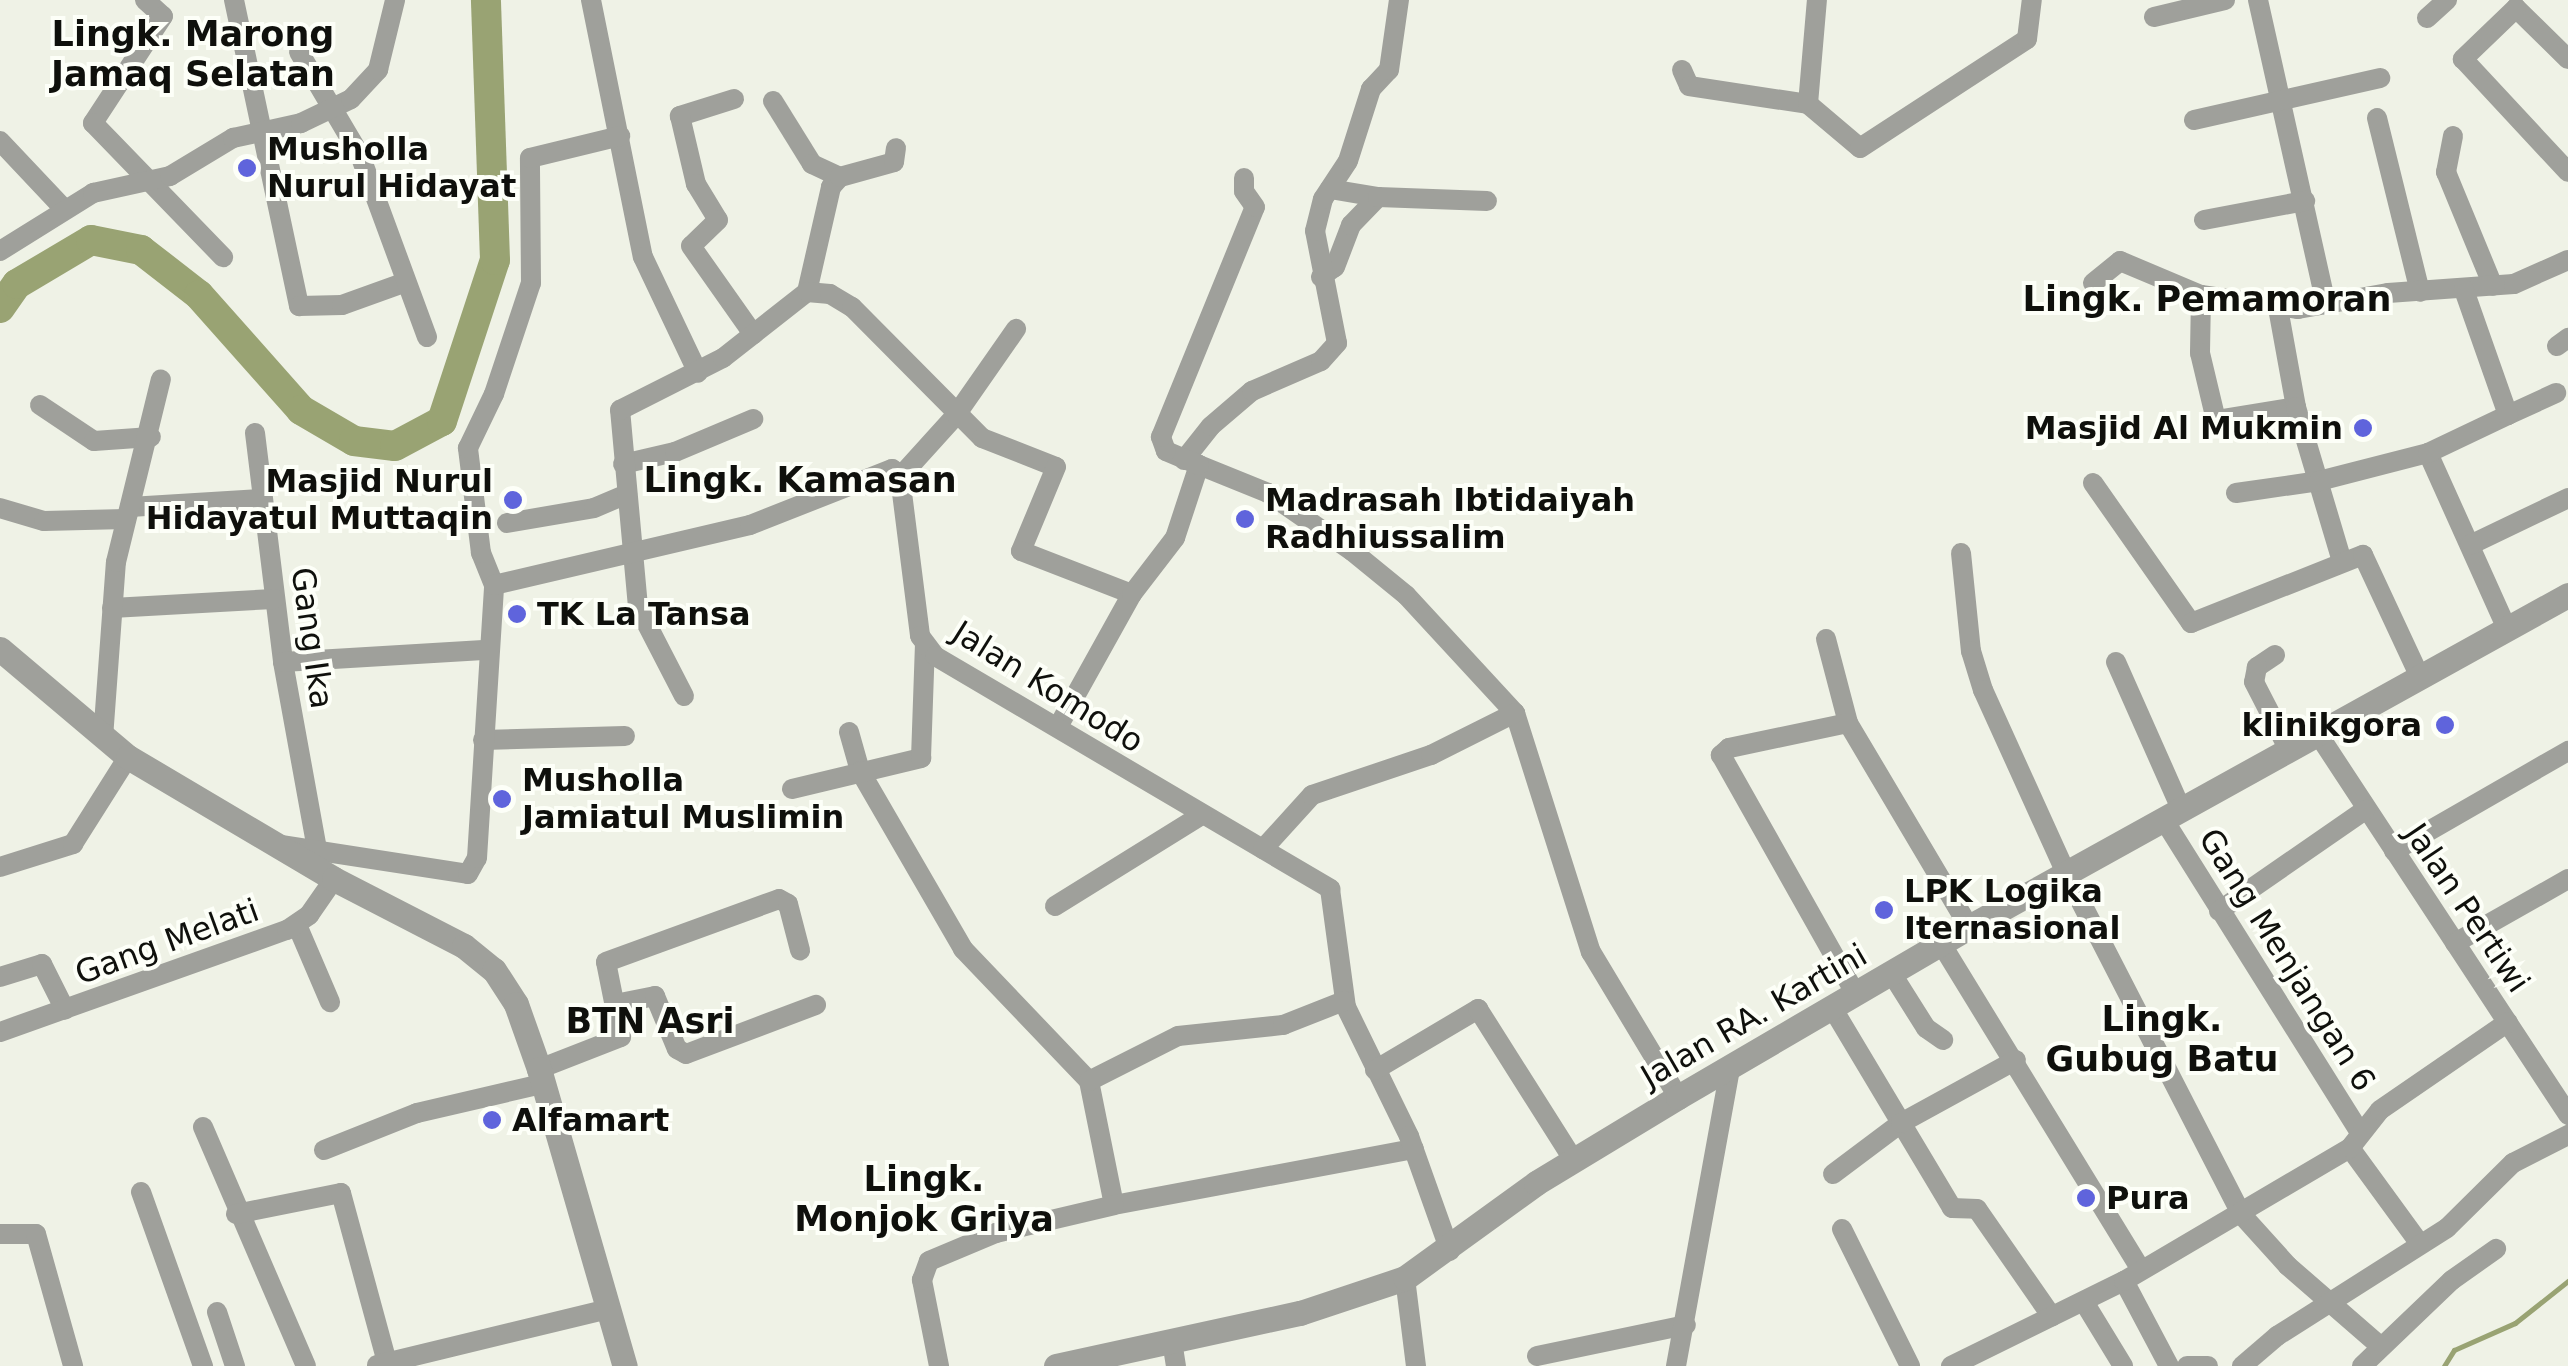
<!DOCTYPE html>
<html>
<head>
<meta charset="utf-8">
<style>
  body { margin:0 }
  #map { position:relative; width:2568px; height:1366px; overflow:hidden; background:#eff2e6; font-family:"DejaVu Sans",sans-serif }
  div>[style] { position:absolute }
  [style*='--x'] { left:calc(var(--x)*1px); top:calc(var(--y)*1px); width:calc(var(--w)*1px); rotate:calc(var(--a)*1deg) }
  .stream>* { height:5px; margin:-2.5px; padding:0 2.5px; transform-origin:2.5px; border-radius:2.5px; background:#99a373 }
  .river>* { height:30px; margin:-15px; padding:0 15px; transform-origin:15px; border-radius:15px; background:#99a373 }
  .minor>* { height:20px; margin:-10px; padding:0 10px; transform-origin:10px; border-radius:10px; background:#9fa09b }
  .tertiary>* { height:25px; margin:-12.5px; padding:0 12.5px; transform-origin:12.5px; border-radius:12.5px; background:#9fa09b }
  .dots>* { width:28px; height:28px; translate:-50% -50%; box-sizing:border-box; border:5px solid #fdfff8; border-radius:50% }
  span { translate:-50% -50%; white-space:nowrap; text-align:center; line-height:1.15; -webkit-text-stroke:8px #fdfff8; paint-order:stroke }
  .poi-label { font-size:32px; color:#0f100c; font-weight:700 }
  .left { translate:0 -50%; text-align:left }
  .right { translate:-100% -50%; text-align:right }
  .street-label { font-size:32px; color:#0f100c }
  .neighbourhood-label { font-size:35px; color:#0f100c; font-weight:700 }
</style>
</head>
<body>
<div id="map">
  <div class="stream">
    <i style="--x:2444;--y:1366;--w:19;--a:-58"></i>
    <i style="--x:2454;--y:1350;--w:67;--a:-23.9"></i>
    <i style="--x:2515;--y:1323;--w:68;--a:-38.4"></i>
  </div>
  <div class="river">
    <i style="--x:0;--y:308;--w:29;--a:-55"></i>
    <i style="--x:17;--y:284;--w:86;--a:-30.7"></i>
    <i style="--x:91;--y:240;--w:51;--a:11.3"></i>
    <i style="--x:141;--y:250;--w:73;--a:37.8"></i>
    <i style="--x:199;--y:295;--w:154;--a:48.4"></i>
    <i style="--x:301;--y:410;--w:61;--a:30.3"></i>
    <i style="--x:354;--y:441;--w:41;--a:7"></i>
    <i style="--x:395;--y:446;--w:53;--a:-28"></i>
    <i style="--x:442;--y:421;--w:169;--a:-71.8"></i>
    <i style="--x:495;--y:260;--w:260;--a:-92"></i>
  </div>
  <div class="minor">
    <i style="--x:145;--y:0;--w:24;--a:42"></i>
    <i style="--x:163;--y:16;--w:128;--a:123.2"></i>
    <i style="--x:93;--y:123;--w:187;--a:45.9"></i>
    <i style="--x:234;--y:0;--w:313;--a:78"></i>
    <i style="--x:299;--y:306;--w:43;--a:-1.3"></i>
    <i style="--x:342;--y:305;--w:65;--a:-19.8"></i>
    <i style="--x:591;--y:0;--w:262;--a:78.6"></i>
    <i style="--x:643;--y:257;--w:128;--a:64.6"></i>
    <i style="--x:2258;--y:0;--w:312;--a:77.4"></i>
    <i style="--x:2154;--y:17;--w:73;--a:-13.5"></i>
    <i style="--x:2427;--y:18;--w:27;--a:-42"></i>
    <i style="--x:299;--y:52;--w:120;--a:59.4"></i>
    <i style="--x:360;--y:155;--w:194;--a:69.8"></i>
    <i style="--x:2568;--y:59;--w:73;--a:-135.6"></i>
    <i style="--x:2516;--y:8;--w:74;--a:136.1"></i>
    <i style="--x:2463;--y:59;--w:154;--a:47.1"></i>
    <i style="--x:1682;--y:70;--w:17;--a:66"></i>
    <i style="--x:1689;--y:86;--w:120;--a:8.6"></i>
    <i style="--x:1808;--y:104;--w:68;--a:40.2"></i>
    <i style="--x:1860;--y:148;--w:199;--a:-33.1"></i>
    <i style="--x:2027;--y:39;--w:39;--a:-83"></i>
    <i style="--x:734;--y:99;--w:57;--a:162.5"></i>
    <i style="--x:680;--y:116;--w:70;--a:76.8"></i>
    <i style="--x:696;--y:184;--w:42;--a:58.6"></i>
    <i style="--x:718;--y:220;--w:37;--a:136"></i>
    <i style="--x:691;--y:246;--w:108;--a:54.8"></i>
    <i style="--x:773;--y:101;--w:74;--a:58.2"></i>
    <i style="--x:812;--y:164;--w:31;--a:25"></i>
    <i style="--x:1808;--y:104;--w:104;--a:-85.1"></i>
    <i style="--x:2377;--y:118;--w:179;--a:76.1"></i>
    <i style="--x:2194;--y:120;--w:191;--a:-12.7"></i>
    <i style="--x:2453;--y:136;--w:37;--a:101"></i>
    <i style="--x:2446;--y:172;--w:123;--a:67.6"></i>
    <i style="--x:0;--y:141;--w:93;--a:46.7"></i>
    <i style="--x:1330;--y:189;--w:49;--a:9.5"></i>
    <i style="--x:2204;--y:220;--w:103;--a:-10.7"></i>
    <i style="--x:0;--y:251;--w:110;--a:-31.9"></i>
    <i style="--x:93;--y:193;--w:79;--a:-12.4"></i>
    <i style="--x:170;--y:176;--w:74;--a:-31.1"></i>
    <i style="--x:233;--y:138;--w:70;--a:-12.4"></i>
    <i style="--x:301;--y:123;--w:55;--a:-25.6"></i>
    <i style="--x:351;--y:99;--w:40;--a:-47"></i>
    <i style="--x:378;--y:70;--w:72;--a:-76.3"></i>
    <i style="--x:1321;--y:277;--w:17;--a:-36"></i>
    <i style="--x:1335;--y:267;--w:45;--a:-69.1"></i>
    <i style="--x:1351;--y:225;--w:39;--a:-46"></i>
    <i style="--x:1378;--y:197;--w:109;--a:2.1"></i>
    <i style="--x:2093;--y:283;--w:35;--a:-39"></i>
    <i style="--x:2120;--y:261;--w:88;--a:22.8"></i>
    <i style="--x:2201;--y:295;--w:98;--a:8.2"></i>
    <i style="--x:2298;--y:309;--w:91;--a:-10.1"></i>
    <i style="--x:2388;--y:293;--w:126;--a:-4.1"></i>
    <i style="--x:2514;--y:284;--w:59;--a:-24"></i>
    <i style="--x:807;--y:292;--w:108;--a:-77.1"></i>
    <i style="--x:831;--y:187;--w:13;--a:-48"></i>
    <i style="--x:840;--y:177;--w:56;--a:-15.5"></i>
    <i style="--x:894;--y:162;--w:14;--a:-82"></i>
    <i style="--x:2201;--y:295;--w:58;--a:91"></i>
    <i style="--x:2200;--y:353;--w:69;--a:76.6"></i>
    <i style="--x:2216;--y:420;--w:81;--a:-9.2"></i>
    <i style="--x:2278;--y:308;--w:101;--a:79.7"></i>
    <i style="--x:2296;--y:407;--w:161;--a:73.4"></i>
    <i style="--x:2557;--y:346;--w:14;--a:-36"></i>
    <i style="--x:40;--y:405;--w:65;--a:33.7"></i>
    <i style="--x:94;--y:441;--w:57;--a:-4"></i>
    <i style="--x:2508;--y:415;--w:53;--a:-24.6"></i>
    <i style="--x:255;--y:433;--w:231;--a:83"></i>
    <i style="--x:283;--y:662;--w:191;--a:79.7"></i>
    <i style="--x:2428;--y:453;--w:193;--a:65.8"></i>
    <i style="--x:1184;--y:460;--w:43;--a:-51.5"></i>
    <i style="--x:1211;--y:426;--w:54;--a:-40.5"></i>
    <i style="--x:1252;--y:391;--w:75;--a:-23.5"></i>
    <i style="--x:1321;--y:361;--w:24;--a:-48"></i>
    <i style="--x:1337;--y:343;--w:114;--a:-101.1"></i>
    <i style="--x:1315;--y:231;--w:33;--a:-76"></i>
    <i style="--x:1323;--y:199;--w:45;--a:-56.7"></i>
    <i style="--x:1348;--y:161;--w:76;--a:-72.3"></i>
    <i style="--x:1371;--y:89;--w:26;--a:-47"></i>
    <i style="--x:1389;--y:70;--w:71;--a:-81.9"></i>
    <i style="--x:623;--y:464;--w:53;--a:-13"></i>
    <i style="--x:675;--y:452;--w:85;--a:-22.9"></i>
    <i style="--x:1199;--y:465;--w:74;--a:22.1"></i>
    <i style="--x:1268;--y:493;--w:102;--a:34.6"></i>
    <i style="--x:1352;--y:551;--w:70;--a:39.2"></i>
    <i style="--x:1406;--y:595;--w:161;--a:47.3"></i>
    <i style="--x:1515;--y:713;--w:251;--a:72.4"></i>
    <i style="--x:1591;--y:952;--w:169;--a:59"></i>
    <i style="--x:900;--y:477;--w:84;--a:-47.9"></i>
    <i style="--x:956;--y:415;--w:105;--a:-55.1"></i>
    <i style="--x:2093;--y:483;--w:171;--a:55"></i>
    <i style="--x:2191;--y:623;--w:185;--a:-21.6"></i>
    <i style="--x:2363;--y:555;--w:135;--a:65"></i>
    <i style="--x:2236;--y:493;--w:84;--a:-8.2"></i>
    <i style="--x:2319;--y:481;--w:113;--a:-14.4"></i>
    <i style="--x:2428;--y:453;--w:89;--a:-25.4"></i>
    <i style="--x:2508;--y:415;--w:133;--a:-109.4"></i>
    <i style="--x:130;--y:507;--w:131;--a:-3.5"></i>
    <i style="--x:0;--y:508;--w:46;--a:16.5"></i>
    <i style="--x:44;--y:521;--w:82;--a:-1.4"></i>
    <i style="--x:507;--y:523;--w:88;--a:-9.8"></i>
    <i style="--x:594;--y:508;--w:36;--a:-23"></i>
    <i style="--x:2470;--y:545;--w:109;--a:-25.6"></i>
    <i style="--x:1961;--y:553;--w:99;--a:84.2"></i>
    <i style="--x:1971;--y:651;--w:41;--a:72.9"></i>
    <i style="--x:1983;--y:690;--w:201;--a:65.6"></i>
    <i style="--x:2066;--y:873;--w:383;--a:62.8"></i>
    <i style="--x:2241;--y:1214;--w:70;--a:47.9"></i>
    <i style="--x:2288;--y:1266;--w:122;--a:41"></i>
    <i style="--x:494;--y:585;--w:35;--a:-112"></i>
    <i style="--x:481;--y:553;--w:106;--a:-97.1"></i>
    <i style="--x:468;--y:448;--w:60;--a:-64.3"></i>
    <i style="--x:494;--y:394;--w:117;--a:-71.6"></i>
    <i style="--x:531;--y:283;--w:125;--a:-90.5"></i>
    <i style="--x:530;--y:158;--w:93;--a:-13.7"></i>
    <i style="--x:112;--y:608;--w:162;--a:-3.2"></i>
    <i style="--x:1826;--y:639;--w:87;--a:75.3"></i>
    <i style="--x:1848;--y:723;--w:237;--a:59.3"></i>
    <i style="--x:2275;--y:655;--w:22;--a:146"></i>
    <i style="--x:2257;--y:667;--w:15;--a:101"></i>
    <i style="--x:2254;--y:682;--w:76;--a:62.8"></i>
    <i style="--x:283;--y:662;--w:205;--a:-3.4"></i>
    <i style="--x:2116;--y:662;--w:161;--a:66.1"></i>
    <i style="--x:684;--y:696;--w:100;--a:-117.3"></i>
    <i style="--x:638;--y:607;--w:198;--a:-95.2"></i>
    <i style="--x:620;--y:410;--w:115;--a:-26.8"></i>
    <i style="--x:723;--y:358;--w:107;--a:-38.2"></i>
    <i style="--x:807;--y:292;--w:23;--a:5"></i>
    <i style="--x:830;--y:294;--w:26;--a:31"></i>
    <i style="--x:852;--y:307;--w:185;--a:45.2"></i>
    <i style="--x:982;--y:438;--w:79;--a:21.4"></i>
    <i style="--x:1056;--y:467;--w:91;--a:112.6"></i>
    <i style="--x:1021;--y:551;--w:119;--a:21.2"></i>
    <i style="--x:1848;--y:723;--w:122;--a:168.1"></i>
    <i style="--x:1729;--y:748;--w:11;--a:139"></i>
    <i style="--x:1721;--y:755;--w:275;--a:60.6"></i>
    <i style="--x:1059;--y:725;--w:150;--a:-60.9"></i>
    <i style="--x:1132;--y:594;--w:71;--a:-52.5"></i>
    <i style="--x:1175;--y:538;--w:77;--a:-71.8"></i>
    <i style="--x:1199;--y:465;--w:36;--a:-157"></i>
    <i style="--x:1166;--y:451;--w:15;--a:-110"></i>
    <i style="--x:1161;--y:437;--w:248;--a:-67.8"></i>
    <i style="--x:1255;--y:207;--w:19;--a:-125"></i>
    <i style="--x:1244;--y:191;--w:13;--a:-90"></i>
    <i style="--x:849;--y:732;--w:41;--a:74.2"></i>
    <i style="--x:860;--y:771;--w:206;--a:59.9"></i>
    <i style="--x:963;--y:949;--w:182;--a:46.3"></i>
    <i style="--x:1089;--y:1081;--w:126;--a:78.6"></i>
    <i style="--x:1114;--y:1205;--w:305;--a:-10.6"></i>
    <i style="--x:2318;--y:734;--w:456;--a:56.7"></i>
    <i style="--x:103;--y:738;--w:176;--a:-85.8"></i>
    <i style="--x:116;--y:562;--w:188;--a:-76.2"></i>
    <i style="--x:483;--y:740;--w:142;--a:-1.6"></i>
    <i style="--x:792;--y:789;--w:133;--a:-13.5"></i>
    <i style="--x:921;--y:758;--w:112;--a:-88"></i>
    <i style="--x:2164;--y:820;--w:369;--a:57.9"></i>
    <i style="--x:281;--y:845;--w:189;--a:8.8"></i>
    <i style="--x:468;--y:874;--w:18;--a:-61"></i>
    <i style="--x:477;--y:858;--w:274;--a:-86.4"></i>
    <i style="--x:494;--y:585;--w:263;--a:-13.2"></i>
    <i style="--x:750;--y:525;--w:153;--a:-21.5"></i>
    <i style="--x:892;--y:469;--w:11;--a:45"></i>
    <i style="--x:900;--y:477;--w:160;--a:82.8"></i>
    <i style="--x:920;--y:636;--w:25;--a:53"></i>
    <i style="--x:935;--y:656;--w:459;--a:30.5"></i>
    <i style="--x:1330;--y:889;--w:119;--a:82.3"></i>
    <i style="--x:1346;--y:1007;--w:144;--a:64"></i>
    <i style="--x:1409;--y:1136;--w:122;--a:70.4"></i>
    <i style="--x:1263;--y:849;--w:73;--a:-47.8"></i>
    <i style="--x:1312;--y:795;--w:126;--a:-18.6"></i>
    <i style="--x:1431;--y:755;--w:94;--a:-26.6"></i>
    <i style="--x:2394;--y:851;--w:201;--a:-29.9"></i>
    <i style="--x:0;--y:867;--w:77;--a:-17.5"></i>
    <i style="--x:73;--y:844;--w:103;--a:-57.7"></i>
    <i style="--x:1055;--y:906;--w:173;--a:-31.8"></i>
    <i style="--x:2219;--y:911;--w:178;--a:-34.7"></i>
    <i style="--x:297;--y:925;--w:84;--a:66.8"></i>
    <i style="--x:2455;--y:943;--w:130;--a:-29.5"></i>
    <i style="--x:1942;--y:945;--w:381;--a:58.5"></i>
    <i style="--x:1892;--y:974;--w:64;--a:57.8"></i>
    <i style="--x:1926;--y:1028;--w:21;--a:35"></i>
    <i style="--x:0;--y:977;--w:44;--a:-17.2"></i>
    <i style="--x:42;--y:964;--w:51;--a:63.4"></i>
    <i style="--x:615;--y:1004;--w:41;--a:-11.3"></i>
    <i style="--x:655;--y:996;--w:57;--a:67.5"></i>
    <i style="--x:677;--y:1049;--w:10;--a:29"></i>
    <i style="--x:686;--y:1054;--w:139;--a:-20.7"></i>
    <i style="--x:1833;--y:1009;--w:232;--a:59.1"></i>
    <i style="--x:1952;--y:1208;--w:25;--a:2"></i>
    <i style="--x:1977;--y:1209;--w:131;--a:55.2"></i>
    <i style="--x:0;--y:1032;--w:305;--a:-19.6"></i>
    <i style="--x:287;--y:930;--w:27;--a:-34"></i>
    <i style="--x:309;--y:915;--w:44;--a:-55.2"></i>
    <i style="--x:539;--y:1069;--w:88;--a:-21.3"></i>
    <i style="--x:621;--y:1037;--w:76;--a:-101.3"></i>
    <i style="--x:606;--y:962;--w:184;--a:-20"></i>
    <i style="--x:779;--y:899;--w:10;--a:29"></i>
    <i style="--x:788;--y:904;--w:48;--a:75.4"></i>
    <i style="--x:1375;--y:1070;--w:120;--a:-30.6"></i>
    <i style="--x:1478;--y:1009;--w:178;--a:57.7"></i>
    <i style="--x:1089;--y:1081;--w:100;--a:-26.8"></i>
    <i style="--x:1178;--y:1036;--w:106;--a:-6"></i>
    <i style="--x:1283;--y:1025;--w:66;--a:-21.5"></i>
    <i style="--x:203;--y:1127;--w:260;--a:66.7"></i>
    <i style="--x:2350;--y:1148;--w:119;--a:53.9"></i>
    <i style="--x:324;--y:1150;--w:100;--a:-21.7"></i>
    <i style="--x:417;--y:1113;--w:128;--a:-13.1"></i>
    <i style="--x:1833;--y:1174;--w:85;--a:-36.9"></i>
    <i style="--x:1901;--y:1123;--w:131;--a:-28.7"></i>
    <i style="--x:141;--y:1192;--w:185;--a:70.4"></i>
    <i style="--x:236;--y:1214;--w:107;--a:-11.3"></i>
    <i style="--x:341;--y:1193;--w:175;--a:74.8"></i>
    <i style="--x:1842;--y:1229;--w:153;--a:63.6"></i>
    <i style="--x:0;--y:1234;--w:36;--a:0"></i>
    <i style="--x:36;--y:1234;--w:137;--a:74.3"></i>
    <i style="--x:1405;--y:1278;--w:89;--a:82.9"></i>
    <i style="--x:2124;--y:1281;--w:96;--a:62.1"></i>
    <i style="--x:2084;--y:1302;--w:75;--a:58.6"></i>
    <i style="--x:217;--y:1312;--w:57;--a:71.6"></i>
    <i style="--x:1172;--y:1341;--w:25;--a:81"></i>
    <i style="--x:1537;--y:1356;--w:152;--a:-11.8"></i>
    <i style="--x:377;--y:1365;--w:238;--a:-13.6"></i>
    <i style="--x:939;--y:1366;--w:88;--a:-101.2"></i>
    <i style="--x:922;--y:1280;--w:20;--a:-70"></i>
    <i style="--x:929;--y:1261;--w:73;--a:-22.7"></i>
    <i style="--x:996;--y:1233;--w:121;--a:-13.3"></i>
    <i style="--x:1676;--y:1366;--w:302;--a:-79.7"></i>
    <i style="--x:1951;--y:1366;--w:193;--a:-26.2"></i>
    <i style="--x:2124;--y:1281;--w:262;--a:-30.5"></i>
    <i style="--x:2350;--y:1148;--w:48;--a:-51.7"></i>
    <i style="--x:2380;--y:1110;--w:155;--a:-34.5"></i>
    <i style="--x:2187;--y:1366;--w:21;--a:0"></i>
    <i style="--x:2242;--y:1366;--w:46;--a:-40.6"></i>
    <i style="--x:2277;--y:1336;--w:201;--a:-32.4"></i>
    <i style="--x:2447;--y:1228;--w:93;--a:-44.6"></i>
    <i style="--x:2513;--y:1163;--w:62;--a:-27"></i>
    <i style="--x:2362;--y:1366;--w:124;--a:-43.7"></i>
    <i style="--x:2452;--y:1280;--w:54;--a:-35.2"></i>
  </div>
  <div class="tertiary">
    <i style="--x:0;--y:649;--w:167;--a:40.2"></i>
    <i style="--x:128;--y:757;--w:239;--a:30.6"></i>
    <i style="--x:334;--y:879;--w:146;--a:27.3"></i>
    <i style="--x:464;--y:946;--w:38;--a:39"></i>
    <i style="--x:494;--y:970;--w:40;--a:57.1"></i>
    <i style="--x:516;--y:1004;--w:69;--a:70.5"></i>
    <i style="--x:539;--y:1069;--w:309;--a:73.9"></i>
    <i style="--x:1056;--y:1366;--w:250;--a:-12.3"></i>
    <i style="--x:1300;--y:1313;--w:111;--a:-18.4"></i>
    <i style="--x:1405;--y:1278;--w:162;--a:-35.9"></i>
    <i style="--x:1536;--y:1183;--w:166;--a:-31.2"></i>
    <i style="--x:1678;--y:1097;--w:337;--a:-30.3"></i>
    <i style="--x:1969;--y:927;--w:685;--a:-29"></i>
  </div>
  <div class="dots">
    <i style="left:247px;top:168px;background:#5f64dc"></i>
    <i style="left:2363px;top:428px;background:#5f64dc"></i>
    <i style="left:513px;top:500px;background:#5f64dc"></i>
    <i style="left:1245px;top:519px;background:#5f64dc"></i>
    <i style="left:517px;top:614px;background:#5f64dc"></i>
    <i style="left:2445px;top:725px;background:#5f64dc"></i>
    <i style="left:502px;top:799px;background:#5f64dc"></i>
    <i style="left:1884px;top:910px;background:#5f64dc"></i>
    <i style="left:492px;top:1120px;background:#5f64dc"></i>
    <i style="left:2086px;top:1198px;background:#5f64dc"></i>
  </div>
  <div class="poi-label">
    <span class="left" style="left:267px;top:168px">Musholla<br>Nurul Hidayat</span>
    <span class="right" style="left:2343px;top:428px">Masjid Al Mukmin</span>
    <span class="right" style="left:493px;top:500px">Masjid Nurul<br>Hidayatul Muttaqin</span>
    <span class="left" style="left:1265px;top:519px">Madrasah Ibtidaiyah<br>Radhiussalim</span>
    <span class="left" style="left:537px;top:614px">TK La Tansa</span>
    <span class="right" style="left:2422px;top:725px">klinikgora</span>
    <span class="left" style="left:522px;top:799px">Musholla<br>Jamiatul Muslimin</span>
    <span class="left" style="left:1904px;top:910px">LPK Logika<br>Iternasional</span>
    <span class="left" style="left:512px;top:1120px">Alfamart</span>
    <span class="left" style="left:2106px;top:1198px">Pura</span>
  </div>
  <div class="street-label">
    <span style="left:312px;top:638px;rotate:82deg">Gang Ika</span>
    <span style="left:1048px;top:687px;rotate:32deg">Jalan Komodo</span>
    <span style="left:2467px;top:908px;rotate:56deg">Jalan Pertiwi</span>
    <span style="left:167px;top:942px;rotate:-20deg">Gang Melati</span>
    <span style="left:2287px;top:960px;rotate:58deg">Gang Menjangan 6</span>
    <span style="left:1754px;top:1016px;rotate:-30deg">Jalan RA. Kartini</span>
  </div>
  <div class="neighbourhood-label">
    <span style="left:193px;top:54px">Lingk. Marong<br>Jamaq Selatan</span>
    <span style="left:2207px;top:299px">Lingk. Pemamoran</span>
    <span style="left:800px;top:480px">Lingk. Kamasan</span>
    <span style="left:2162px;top:1039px">Lingk.<br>Gubug Batu</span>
    <span style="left:650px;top:1021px">BTN Asri</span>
    <span style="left:924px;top:1199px">Lingk.<br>Monjok Griya</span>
  </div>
</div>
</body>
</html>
